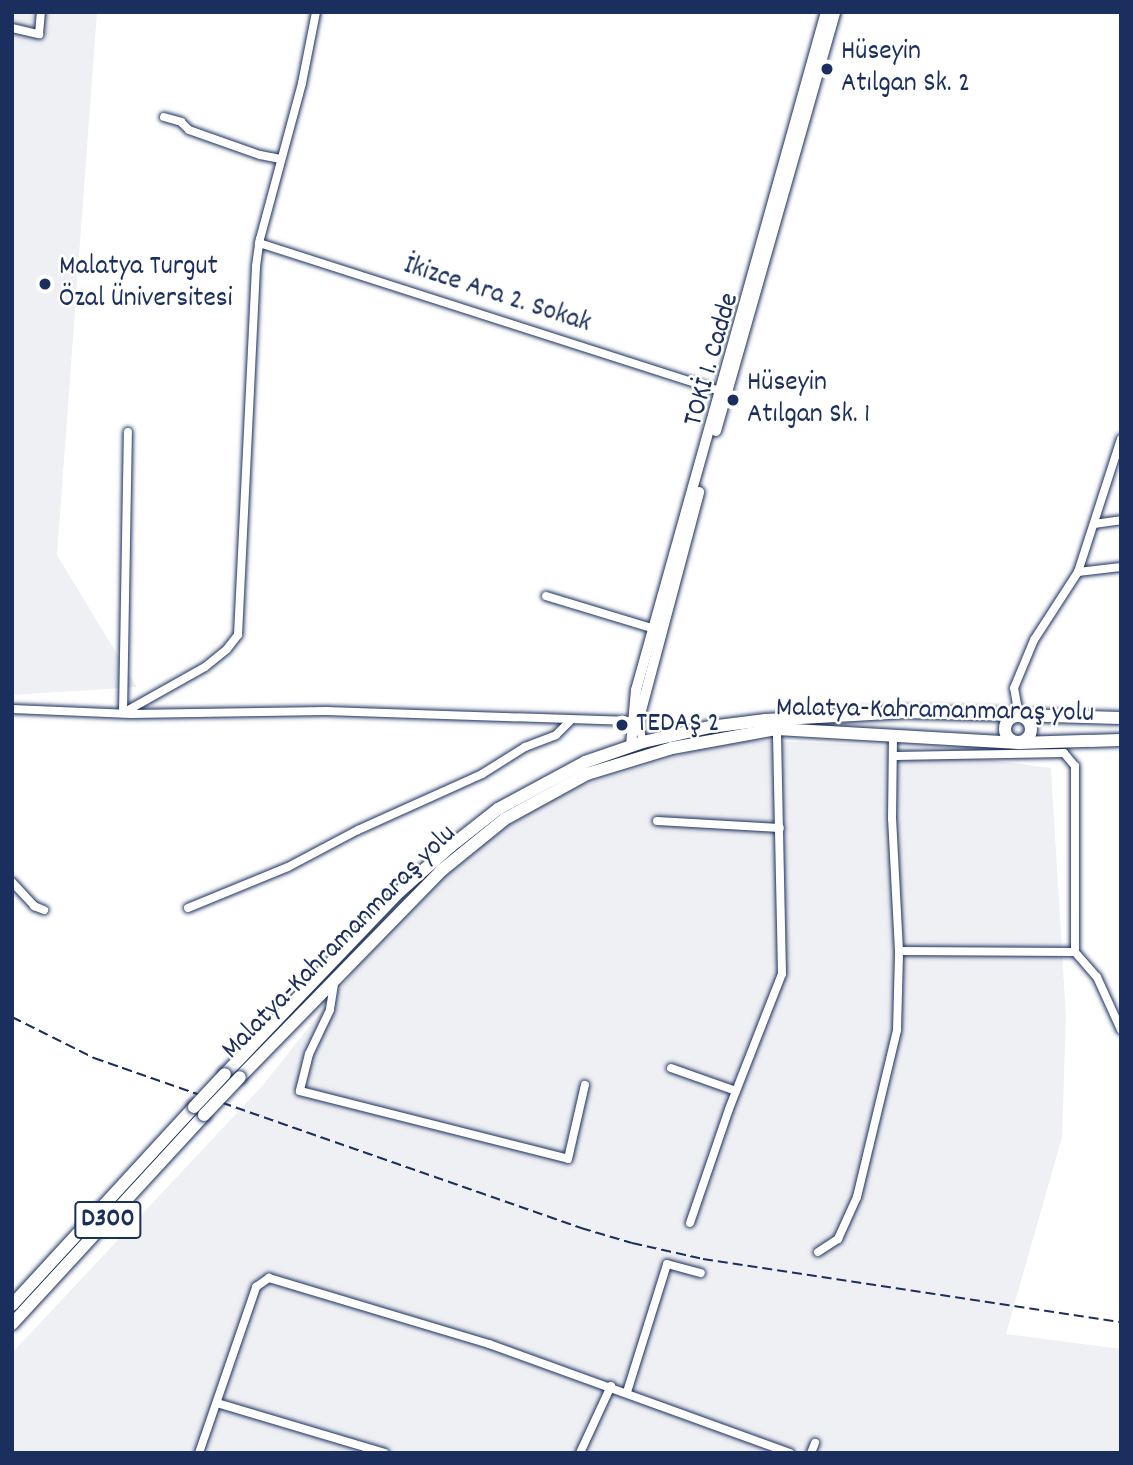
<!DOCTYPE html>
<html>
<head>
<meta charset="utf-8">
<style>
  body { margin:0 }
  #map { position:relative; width:1133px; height:1465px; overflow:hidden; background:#fff; font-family:Dekko,sans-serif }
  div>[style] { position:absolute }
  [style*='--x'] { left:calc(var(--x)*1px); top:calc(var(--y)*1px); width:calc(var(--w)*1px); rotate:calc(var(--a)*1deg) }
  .built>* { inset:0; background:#eff0f4 }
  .roads { filter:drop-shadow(0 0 2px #1b2f5e) drop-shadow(0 0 2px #1b2f5e) }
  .minor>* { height:8px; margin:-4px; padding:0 4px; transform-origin:4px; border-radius:4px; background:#fff }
  .major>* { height:10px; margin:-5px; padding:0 5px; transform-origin:5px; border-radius:5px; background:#fff }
  .highway>* { height:12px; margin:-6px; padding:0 6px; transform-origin:6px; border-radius:6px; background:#fff }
  .highway>.ring { margin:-6px; padding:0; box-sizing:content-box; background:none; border:12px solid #fff; border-radius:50% }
  .rail>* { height:2px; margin-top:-1px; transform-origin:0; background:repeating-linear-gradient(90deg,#1b2f5e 0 10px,transparent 0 15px) }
  .bridges { filter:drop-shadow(0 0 2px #1b2f5e) drop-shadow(0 0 2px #1b2f5e) }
  .highway-bridge>* { height:12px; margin:-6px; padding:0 6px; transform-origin:6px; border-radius:6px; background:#fff }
  .dots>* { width:19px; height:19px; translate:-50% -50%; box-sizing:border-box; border:4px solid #fff; border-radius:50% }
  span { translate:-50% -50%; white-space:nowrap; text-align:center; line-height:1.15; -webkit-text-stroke:5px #fff; paint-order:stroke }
  .shield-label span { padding:2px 5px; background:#fff; border:2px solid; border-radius:5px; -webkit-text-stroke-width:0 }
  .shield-label { font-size:26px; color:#1b2f5e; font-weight:700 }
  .poi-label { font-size:28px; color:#1b2f5e }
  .left { translate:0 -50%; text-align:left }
  .street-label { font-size:28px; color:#1b2f5e }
  .frame { position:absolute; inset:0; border:14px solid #1b2f5e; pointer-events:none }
</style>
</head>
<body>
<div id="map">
  <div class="built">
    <i style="clip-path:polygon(12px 12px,97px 12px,57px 555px,137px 687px,12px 695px)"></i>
    <i style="clip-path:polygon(730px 740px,876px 745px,1051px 768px,1066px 1017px,1062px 1137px,1006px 1334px,1121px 1349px,1121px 1453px,12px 1453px,12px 1353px,263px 1085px,380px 938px,486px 837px,577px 787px)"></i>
  </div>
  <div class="roads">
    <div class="minor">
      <i style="--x:12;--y:28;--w:28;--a:13"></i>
      <i style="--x:39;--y:34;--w:22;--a:-85"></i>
      <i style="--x:164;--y:117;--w:18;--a:16"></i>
      <i style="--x:181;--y:122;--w:11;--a:45"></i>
      <i style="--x:189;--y:130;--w:75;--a:19.4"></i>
      <i style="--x:260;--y:155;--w:21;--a:11"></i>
      <i style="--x:259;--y:243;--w:485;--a:17.8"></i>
      <i style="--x:1094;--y:524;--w:27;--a:-8"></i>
      <i style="--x:1078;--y:572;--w:43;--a:-6.6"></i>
      <i style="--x:546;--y:596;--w:117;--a:16.9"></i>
      <i style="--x:12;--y:709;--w:119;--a:2.4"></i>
      <i style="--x:131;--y:714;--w:195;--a:-0.9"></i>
      <i style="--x:326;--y:711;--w:305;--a:1.9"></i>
      <i style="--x:631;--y:721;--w:7;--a:8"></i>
      <i style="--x:638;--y:722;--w:21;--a:76"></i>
      <i style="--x:123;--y:713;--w:94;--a:-29.3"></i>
      <i style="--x:205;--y:667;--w:28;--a:-39"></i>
      <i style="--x:227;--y:649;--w:18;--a:-52"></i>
      <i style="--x:238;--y:635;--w:369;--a:-87.2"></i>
      <i style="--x:256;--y:266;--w:27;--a:-82"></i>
      <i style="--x:260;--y:239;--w:162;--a:-74.9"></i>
      <i style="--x:302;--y:83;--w:72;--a:-78.8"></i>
      <i style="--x:123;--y:713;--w:281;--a:-89"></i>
      <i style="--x:1019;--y:716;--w:28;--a:-100"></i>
      <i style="--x:1014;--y:688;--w:52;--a:-67.4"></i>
      <i style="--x:1034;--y:640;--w:81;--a:-57.1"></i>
      <i style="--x:1078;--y:572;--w:140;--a:-72.1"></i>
      <i style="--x:895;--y:756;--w:169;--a:-1"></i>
      <i style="--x:1064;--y:753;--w:17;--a:50"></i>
      <i style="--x:1075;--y:766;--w:186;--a:90"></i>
      <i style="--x:1075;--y:952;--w:176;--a:-179.7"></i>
      <i style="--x:657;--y:821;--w:123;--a:3.3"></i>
      <i style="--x:12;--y:882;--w:33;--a:47"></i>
      <i style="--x:34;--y:906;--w:11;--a:22"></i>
      <i style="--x:188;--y:908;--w:108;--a:-22.3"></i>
      <i style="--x:288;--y:867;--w:79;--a:-27.9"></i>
      <i style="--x:358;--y:830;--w:136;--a:-24.3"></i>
      <i style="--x:482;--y:774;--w:51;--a:-32.1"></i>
      <i style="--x:525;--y:747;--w:33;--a:-21"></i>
      <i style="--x:556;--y:735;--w:21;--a:-45"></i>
      <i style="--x:1075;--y:952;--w:33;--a:49"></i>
      <i style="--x:1097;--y:977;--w:58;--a:65.6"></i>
      <i style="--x:334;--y:984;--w:26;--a:99"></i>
      <i style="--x:330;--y:1010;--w:49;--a:115.5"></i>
      <i style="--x:309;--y:1054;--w:38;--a:104"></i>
      <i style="--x:300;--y:1091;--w:276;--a:14.2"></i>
      <i style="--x:568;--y:1159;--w:76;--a:-77.1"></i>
      <i style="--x:671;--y:1068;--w:69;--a:19.5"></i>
      <i style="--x:690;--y:1223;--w:120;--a:-71.1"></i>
      <i style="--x:729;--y:1109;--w:145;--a:-68.6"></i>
      <i style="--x:782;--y:974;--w:245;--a:-91.2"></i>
      <i style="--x:818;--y:1252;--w:24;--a:-33"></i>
      <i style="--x:838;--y:1239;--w:46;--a:-65.7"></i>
      <i style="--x:857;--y:1197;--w:172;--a:-76.5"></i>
      <i style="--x:897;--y:1030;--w:79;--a:-88.5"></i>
      <i style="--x:899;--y:951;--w:132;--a:-93"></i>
      <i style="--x:892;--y:819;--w:82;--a:-89.3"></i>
      <i style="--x:627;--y:1392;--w:134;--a:-72.6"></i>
      <i style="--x:667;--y:1264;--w:35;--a:15"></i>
      <i style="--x:217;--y:1403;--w:175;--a:16.6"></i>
      <i style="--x:199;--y:1453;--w:176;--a:-71"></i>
      <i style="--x:256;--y:1287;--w:16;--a:-35"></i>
      <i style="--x:269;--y:1278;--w:230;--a:16.7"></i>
      <i style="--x:489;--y:1344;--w:320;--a:19.9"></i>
      <i style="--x:580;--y:1453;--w:74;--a:-65.2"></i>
      <i style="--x:811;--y:1453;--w:11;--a:-68"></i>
    </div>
    <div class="major">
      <i style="--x:716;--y:431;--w:436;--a:-74.1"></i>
      <i style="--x:638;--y:722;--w:238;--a:-75.1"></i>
      <i style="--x:631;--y:746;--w:56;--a:-84.9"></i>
      <i style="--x:636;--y:690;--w:704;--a:-74.35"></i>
    </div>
    <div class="highway">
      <i class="ring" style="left:1005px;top:716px;width:14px;height:14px"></i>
      <i style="--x:225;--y:1074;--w:252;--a:-46.3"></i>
      <i style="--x:399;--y:892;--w:69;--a:-41.5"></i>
      <i style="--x:451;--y:846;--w:60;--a:-38.2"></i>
      <i style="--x:498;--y:809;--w:99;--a:-28.4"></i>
      <i style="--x:585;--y:762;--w:61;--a:-19"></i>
      <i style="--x:643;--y:742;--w:69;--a:-12.6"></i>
      <i style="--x:710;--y:727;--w:56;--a:-7.1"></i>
      <i style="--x:766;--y:720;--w:140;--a:-3.3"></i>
      <i style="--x:906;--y:712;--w:215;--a:1.6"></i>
      <i style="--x:240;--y:1077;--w:289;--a:-45.7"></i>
      <i style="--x:442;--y:870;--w:81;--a:-39"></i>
      <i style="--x:505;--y:819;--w:94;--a:-28.8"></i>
      <i style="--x:587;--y:774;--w:89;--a:-17"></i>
      <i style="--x:672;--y:748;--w:107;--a:-10.3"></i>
      <i style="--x:777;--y:729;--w:242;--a:3.3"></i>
      <i style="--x:1019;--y:743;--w:102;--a:-1.7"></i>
      <i style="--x:12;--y:1305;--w:269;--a:-47.4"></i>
      <i style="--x:12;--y:1324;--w:284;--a:-47.4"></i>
    </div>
  </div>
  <div class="rail">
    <i style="--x:12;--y:1017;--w:92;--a:26.6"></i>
    <i style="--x:94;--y:1058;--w:516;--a:19.24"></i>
    <i style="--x:581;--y:1228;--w:53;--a:16.4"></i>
    <i style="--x:632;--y:1243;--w:73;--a:12.7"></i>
    <i style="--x:703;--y:1259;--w:423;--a:8.6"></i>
  </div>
  <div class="bridges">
    <div class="highway-bridge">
      <i style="--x:194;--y:1107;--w:45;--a:-46.8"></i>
      <i style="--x:204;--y:1115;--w:52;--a:-46.5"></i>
    </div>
  </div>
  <div class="dots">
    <i style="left:827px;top:69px;background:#1b2f5e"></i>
    <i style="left:45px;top:284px;background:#1b2f5e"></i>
    <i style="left:733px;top:400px;background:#1b2f5e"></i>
    <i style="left:622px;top:725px;background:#1b2f5e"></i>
  </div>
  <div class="shield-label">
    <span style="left:108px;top:1220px">D300</span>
  </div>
  <div class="poi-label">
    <span class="left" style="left:841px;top:69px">Hüseyin<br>Atılgan Sk. 2</span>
    <span class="left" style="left:59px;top:284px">Malatya Turgut<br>Özal Üniversitesi</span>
    <span class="left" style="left:747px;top:400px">Hüseyin<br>Atılgan Sk. 1</span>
    <span class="left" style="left:636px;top:725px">TEDAŞ 2</span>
  </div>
  <div class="street-label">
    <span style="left:497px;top:296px;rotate:18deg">İkizce Ara 2. Sokak</span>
    <span style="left:713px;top:360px;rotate:-74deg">TOKİ 1. Cadde</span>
    <span style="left:935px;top:712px;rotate:1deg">Malatya-Kahramanmaraş yolu</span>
    <span style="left:340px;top:943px;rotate:-45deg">Malatya-Kahramanmaraş yolu</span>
  </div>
  <div class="frame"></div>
</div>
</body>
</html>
